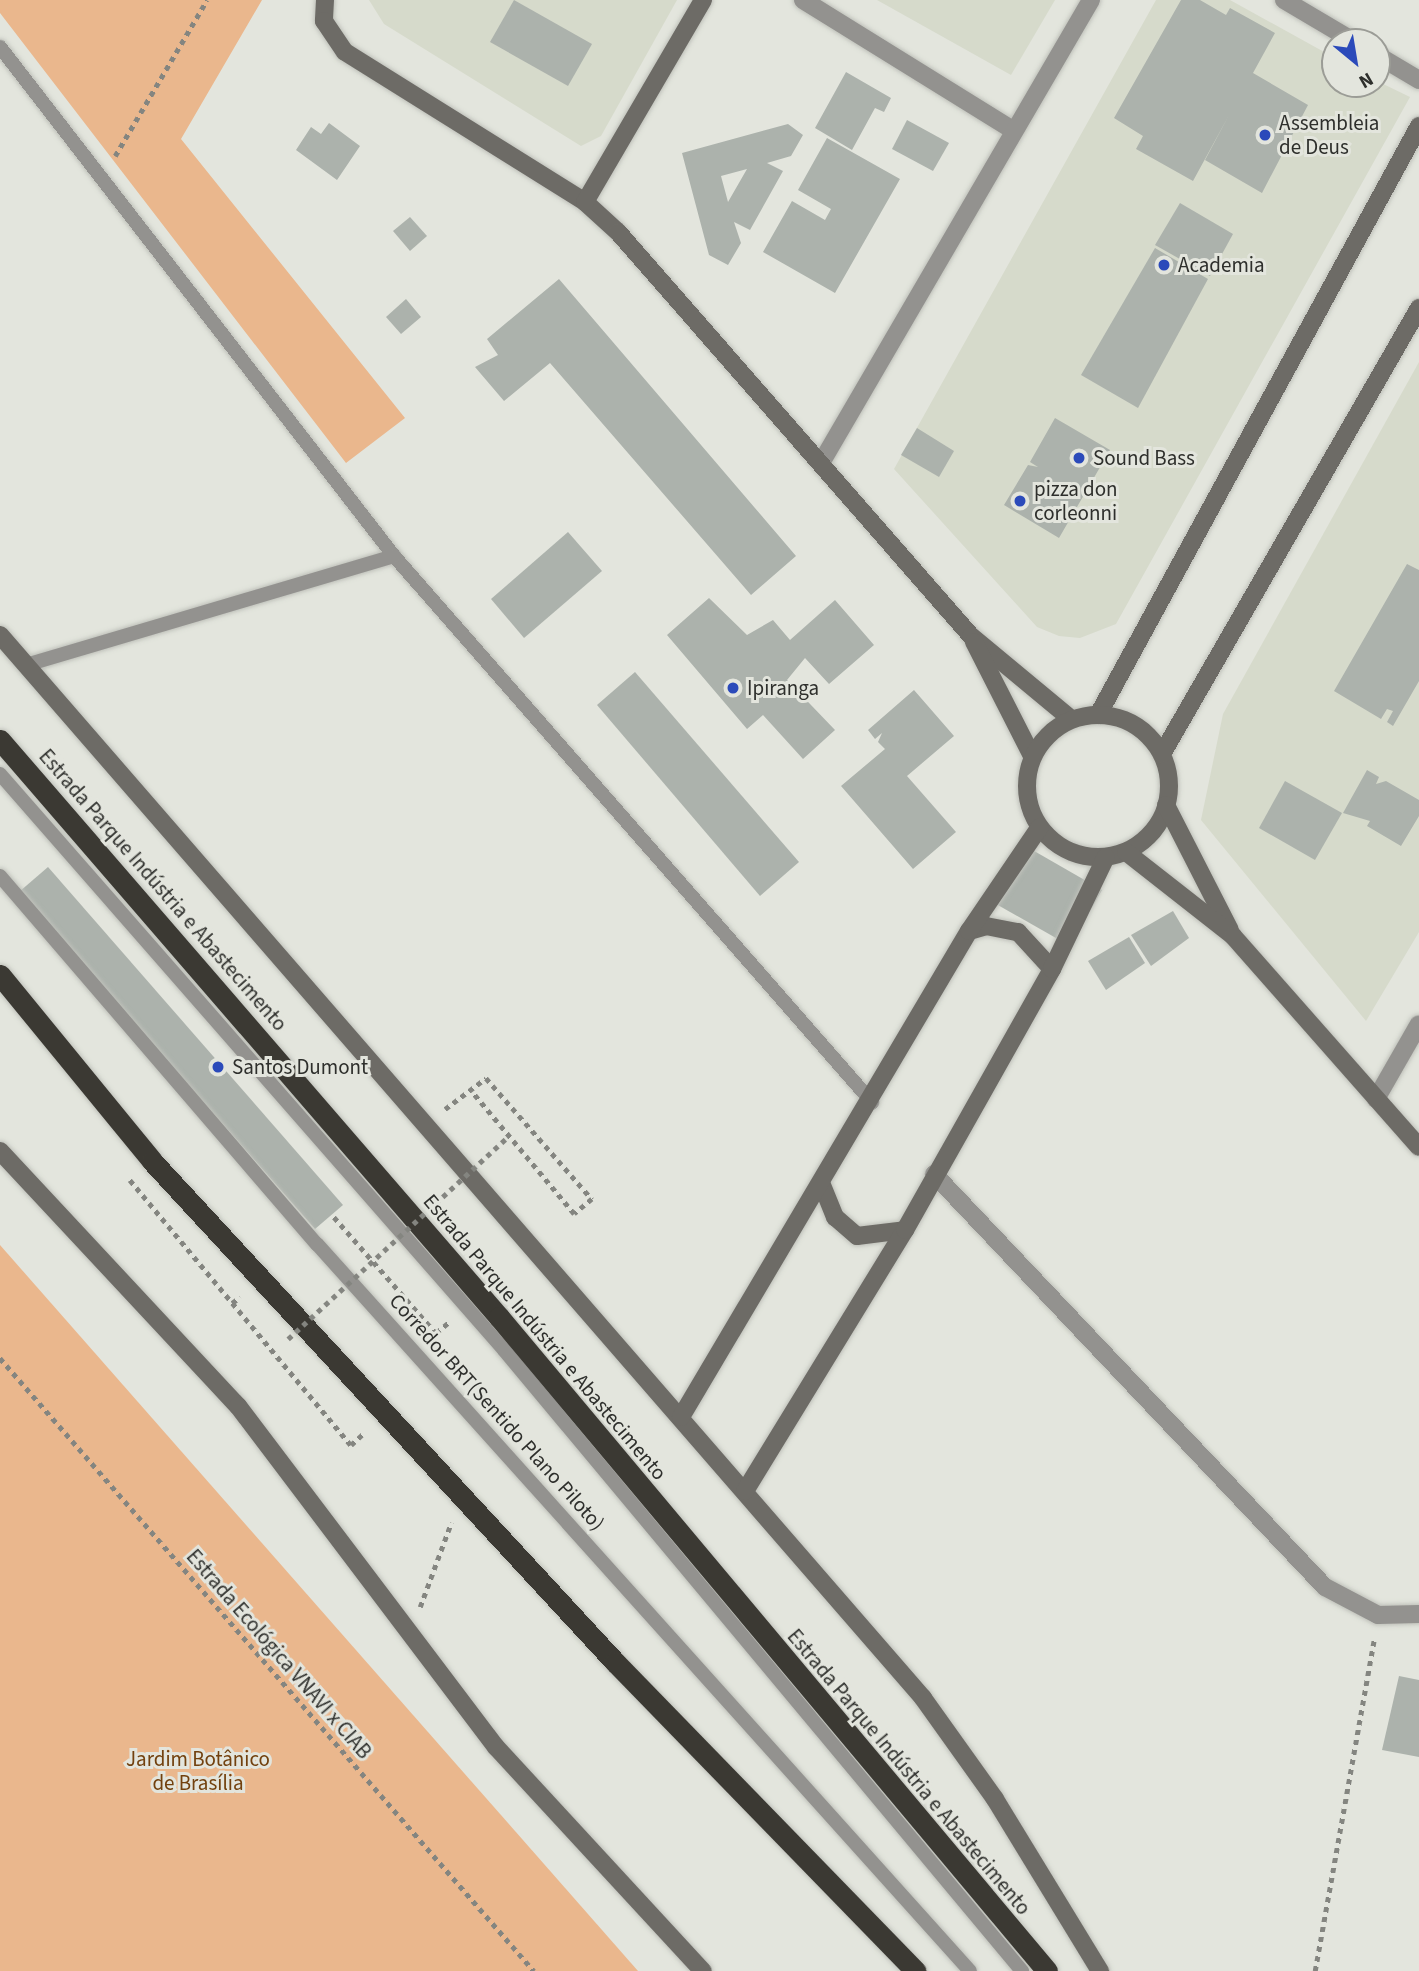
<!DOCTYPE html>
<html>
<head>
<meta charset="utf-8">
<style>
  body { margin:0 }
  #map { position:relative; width:1419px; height:1971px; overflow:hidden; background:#e3e5dd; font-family:"Source Sans 3",sans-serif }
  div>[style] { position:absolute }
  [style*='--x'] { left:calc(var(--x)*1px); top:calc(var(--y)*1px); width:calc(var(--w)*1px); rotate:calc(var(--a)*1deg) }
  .built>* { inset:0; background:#d6dacb }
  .green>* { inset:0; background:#eab78d }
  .building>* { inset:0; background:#acb2ac }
  .path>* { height:4.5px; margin-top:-2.25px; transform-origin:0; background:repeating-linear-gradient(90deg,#848580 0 5px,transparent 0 10px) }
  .roads { filter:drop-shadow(0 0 2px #bfc1ba) drop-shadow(0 0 2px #bfc1ba) }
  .lane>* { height:14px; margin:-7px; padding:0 7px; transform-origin:7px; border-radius:7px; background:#93928f }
  .street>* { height:18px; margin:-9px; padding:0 9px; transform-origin:9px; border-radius:9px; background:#93928f }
  .secondary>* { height:18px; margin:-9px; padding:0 9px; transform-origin:9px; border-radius:9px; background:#6d6b66 }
  .secondary>.ring { margin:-9px; padding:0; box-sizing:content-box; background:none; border:18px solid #6d6b66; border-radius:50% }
  .highway>* { height:21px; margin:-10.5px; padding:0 10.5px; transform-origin:10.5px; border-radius:10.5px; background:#3b3933 }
  .path-bridge>* { height:4.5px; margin-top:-2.25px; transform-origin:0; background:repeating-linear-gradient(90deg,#848580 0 5px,transparent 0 10px) }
  .dots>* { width:19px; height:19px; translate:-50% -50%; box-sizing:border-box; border:4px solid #e3e5dd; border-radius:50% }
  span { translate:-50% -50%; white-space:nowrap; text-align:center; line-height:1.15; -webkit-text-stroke:6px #e3e5dd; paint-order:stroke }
  .poi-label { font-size:21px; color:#2e2f2c }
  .left { translate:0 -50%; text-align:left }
  .street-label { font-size:21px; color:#2e2f2c }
  .park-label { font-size:21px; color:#72410e }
  .north { position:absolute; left:1321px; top:28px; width:70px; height:70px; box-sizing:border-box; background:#e3e5dd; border:2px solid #9b9c96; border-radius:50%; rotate:150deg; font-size:19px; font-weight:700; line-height:28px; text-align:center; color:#2e2f2c }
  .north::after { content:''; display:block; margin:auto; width:24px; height:32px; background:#2b4aba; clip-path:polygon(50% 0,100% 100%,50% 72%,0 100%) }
</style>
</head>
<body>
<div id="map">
  <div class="built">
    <i style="clip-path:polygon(369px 0,677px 0,601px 136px,581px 146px,384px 24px)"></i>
    <i style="clip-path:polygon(877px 0,1055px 0,1011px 75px)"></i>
    <i style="clip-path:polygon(1156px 0,1230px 0,1335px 58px,1335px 84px,1377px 81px,1410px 97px,1116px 624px,1080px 638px,1059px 636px,1037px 627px,894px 469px)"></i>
    <i style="clip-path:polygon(1419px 362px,1419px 932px,1366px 1021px,1201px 820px,1223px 714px)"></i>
  </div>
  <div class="green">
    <i style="clip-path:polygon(0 0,262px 0,181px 139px,405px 418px,346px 463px,0 13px)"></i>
    <i style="clip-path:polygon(0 1245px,638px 1971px,0 1971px)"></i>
  </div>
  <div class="building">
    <i style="clip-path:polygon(514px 0,592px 44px,568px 86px,490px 42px)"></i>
    <i style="clip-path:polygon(1181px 0,1200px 0,1226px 15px,1230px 8px,1275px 33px,1253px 73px,1308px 105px,1262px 193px,1205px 160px,1229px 115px,1193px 181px,1136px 149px,1143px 136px,1114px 118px)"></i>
    <i style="clip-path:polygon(846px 72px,891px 98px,884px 112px,875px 108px,852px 150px,815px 128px)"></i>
    <i style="clip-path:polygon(907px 120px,949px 143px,933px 171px,892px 149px)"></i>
    <i style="clip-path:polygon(329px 123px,360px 146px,337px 180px,296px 150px,311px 127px,321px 134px)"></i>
    <i style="clip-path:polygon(evenodd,788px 124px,803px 135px,791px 156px,767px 163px,783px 171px,750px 230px,734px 222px,741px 243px,728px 265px,709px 255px,682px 153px,788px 124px,747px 169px,728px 202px,721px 176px,747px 169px)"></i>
    <i style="clip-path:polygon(827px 138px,900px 179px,835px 293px,763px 252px,792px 201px,825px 220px,831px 209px,798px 190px)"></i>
    <i style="clip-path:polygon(1180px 203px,1233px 234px,1210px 276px,1155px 245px)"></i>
    <i style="clip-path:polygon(410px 217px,427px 236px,410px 251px,393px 231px)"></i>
    <i style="clip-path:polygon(1155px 248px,1208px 279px,1138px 408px,1081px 375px)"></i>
    <i style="clip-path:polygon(559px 279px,796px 556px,751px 595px,550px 363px,504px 401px,475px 367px,498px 355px,487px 339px)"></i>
    <i style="clip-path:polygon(406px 299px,421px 317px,401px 334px,386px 317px)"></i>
    <i style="clip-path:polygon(1055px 418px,1110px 450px,1059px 538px,1004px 505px,1028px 465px,1038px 467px,1030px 462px)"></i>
    <i style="clip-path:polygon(917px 428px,954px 451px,939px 477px,901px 455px)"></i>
    <i style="clip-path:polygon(568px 532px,602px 571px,524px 638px,491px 599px)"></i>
    <i style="clip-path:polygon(1407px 564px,1419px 570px,1419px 681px,1393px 726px,1387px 722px,1393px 711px,1387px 709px,1381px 719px,1334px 691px)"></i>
    <i style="clip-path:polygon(709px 598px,747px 635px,773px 620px,790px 640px,835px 600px,874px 645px,829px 684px,805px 658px,787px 680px,835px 730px,803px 759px,763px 715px,747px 729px,667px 635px)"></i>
    <i style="clip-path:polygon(635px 672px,799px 862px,760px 896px,597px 705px)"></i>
    <i style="clip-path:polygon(914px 690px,954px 736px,907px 776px,956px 832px,913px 869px,841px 786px,885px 749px,878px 742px,882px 733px,875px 739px,868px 730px)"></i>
    <i style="clip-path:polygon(1367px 770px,1379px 777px,1376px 784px,1386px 781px,1419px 800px,1419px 816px,1401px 846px,1367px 826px,1370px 821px,1343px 813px)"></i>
    <i style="clip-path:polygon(1285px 781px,1342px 813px,1315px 860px,1259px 828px)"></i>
    <i style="clip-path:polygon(1022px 844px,1102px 890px,1070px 946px,989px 900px)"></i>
    <i style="clip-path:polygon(48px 867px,343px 1205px,315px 1229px,19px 892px)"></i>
    <i style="clip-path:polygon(1173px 911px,1189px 938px,1151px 966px,1131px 935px)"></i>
    <i style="clip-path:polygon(1129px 937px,1145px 963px,1106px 990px,1088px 961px)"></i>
    <i style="clip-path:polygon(1399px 1676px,1419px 1680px,1419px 1757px,1382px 1750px)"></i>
  </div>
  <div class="path">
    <i style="--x:115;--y:156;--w:181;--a:-59.5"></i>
    <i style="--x:445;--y:1109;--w:51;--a:-37.1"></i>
    <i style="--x:486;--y:1078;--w:161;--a:48.8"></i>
    <i style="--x:592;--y:1199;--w:23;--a:140"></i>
    <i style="--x:574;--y:1214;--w:160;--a:-129.9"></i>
    <i style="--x:130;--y:1180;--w:345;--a:50.2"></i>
    <i style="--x:351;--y:1445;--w:19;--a:-43"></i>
    <i style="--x:334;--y:1217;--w:154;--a:48.7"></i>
    <i style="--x:436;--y:1333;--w:16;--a:-40"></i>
    <i style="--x:232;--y:1303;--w:10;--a:-37"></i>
    <i style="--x:0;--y:1358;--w:813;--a:48.94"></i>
    <i style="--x:420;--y:1607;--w:90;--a:-69.7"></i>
    <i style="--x:1315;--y:1971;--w:336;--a:-79.9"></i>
  </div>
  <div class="roads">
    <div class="lane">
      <i style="--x:0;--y:47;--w:644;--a:52.26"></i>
      <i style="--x:394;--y:556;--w:726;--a:48.8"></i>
      <i style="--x:26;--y:665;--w:384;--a:-16.5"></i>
      <i style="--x:0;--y:774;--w:765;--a:48.81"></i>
      <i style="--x:504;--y:1350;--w:809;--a:50.17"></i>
      <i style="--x:0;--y:876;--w:486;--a:49.3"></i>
      <i style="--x:317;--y:1244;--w:977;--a:48.07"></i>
    </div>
    <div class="street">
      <i style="--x:803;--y:0;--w:248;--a:31.8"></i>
      <i style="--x:1284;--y:0;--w:82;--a:30.6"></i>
      <i style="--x:1377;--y:55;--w:49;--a:30.8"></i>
      <i style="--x:821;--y:463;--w:536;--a:-59.75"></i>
      <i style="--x:1376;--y:1099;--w:86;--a:-60.2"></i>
      <i style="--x:934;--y:1174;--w:569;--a:46.57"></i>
      <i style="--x:1325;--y:1587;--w:60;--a:27.8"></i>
      <i style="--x:1378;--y:1615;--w:41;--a:-1.4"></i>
    </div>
    <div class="secondary">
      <i style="--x:325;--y:0;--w:21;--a:93"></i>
      <i style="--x:324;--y:21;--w:37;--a:56"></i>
      <i style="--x:345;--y:52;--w:283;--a:32"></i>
      <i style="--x:585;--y:202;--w:45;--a:42.3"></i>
      <i style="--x:618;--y:232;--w:536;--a:48.85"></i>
      <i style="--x:971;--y:636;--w:130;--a:39.7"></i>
      <i style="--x:585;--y:202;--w:234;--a:-59.7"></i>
      <i style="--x:0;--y:635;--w:1408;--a:49.03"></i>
      <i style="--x:923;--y:1698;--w:124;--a:54.5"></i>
      <i style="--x:995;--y:1799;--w:202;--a:58.6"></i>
      <i style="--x:974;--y:642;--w:128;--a:63"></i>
      <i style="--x:1098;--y:715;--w:671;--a:-61.41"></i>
      <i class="ring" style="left:1027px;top:715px;width:124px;height:124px"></i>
      <i style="--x:1162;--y:754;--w:515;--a:-60.05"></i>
      <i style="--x:1166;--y:805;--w:140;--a:62.9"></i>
      <i style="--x:1126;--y:852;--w:136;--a:38.1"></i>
      <i style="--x:1233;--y:936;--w:281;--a:48.6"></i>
      <i style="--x:969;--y:931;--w:18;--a:-16"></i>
      <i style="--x:986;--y:926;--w:33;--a:11"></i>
      <i style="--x:1018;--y:932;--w:50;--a:47.4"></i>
      <i style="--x:0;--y:1151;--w:349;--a:47"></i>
      <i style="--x:238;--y:1406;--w:428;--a:52.9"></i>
      <i style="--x:496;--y:1747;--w:305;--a:47.3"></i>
      <i style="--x:822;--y:1185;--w:35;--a:68"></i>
      <i style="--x:835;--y:1217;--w:29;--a:41"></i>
      <i style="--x:857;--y:1236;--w:48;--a:-7.1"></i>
      <i style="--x:681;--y:1417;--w:565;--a:-59.35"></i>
      <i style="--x:969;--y:931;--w:125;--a:-55.8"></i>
      <i style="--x:745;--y:1491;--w:306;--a:-58.5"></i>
      <i style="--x:905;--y:1230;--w:300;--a:-60.6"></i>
      <i style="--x:1052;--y:969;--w:124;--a:-64.3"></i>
    </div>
    <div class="highway">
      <i style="--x:0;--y:740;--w:763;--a:49.15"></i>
      <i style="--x:499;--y:1317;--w:853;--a:50.04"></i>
      <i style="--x:0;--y:975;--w:240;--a:50.7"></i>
      <i style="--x:152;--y:1161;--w:682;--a:47.26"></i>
      <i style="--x:615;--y:1662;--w:431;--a:45.8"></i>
    </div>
  </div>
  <div class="path-bridge">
    <i style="--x:288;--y:1339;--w:300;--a:-42.6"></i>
  </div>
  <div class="dots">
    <i style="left:1265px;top:135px;background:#2b4aba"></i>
    <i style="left:1164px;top:265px;background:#2b4aba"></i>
    <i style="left:1079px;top:458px;background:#2b4aba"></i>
    <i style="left:1020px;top:501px;background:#2b4aba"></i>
    <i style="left:733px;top:688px;background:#2b4aba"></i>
    <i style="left:218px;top:1067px;background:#2b4aba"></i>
  </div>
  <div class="poi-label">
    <span class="left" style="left:1279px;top:135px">Assembleia<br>de Deus</span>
    <span class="left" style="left:1178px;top:265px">Academia</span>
    <span class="left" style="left:1093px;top:458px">Sound Bass</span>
    <span class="left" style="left:1034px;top:501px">pizza don<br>corleonni</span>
    <span class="left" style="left:747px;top:688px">Ipiranga</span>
    <span class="left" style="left:232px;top:1067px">Santos Dumont</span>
  </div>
  <div class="street-label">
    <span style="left:163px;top:890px;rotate:49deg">Estrada Parque Indústria e Abastecimento</span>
    <span style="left:545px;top:1337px;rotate:50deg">Estrada Parque Indústria e Abastecimento</span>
    <span style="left:497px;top:1412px;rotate:48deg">Corredor BRT(Sentido Plano Piloto)</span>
    <span style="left:279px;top:1654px;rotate:49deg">Estrada Ecológica VNAVI x CIAB</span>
    <span style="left:909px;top:1772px;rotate:50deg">Estrada Parque Indústria e Abastecimento</span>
  </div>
  <div class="park-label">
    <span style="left:198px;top:1771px">Jardim Botânico<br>de Brasília</span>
  </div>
  <div class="north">N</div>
</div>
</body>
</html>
